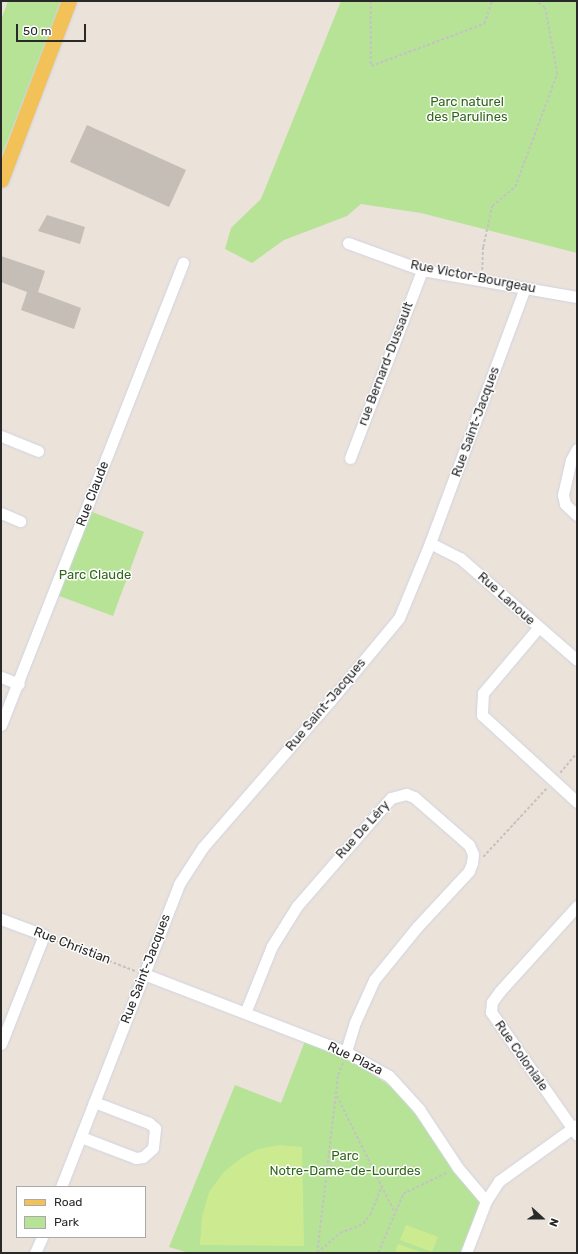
<!DOCTYPE html>
<html>
<head>
<meta charset="utf-8">
<style>
  body { margin:0 }
  #map { position:relative; width:578px; height:1254px; overflow:hidden; background:#ebe2da; font-family:Rubik,sans-serif }
  div>[style] { position:absolute }
  [style*='--x'] { left:calc(var(--x)*1px); top:calc(var(--y)*1px); width:calc(var(--w)*1px); rotate:calc(var(--a)*1deg) }
  .green>* { inset:0; background:#b6e395 }
  .pitch>* { inset:0; background:#cceb91 }
  .building>* { inset:0; background:#c4beb6 }
  .path>* { height:1.5px; margin-top:-0.75px; transform-origin:0; background:repeating-linear-gradient(90deg,#c3c3c3 0 3px,transparent 0 5px) }
  .roads { filter:drop-shadow(0 0 1px #cfd4e2) drop-shadow(0 0 1px #cfd4e2) }
  .minor>* { height:11px; margin:-5.5px; padding:0 5.5px; transform-origin:5.5px; border-radius:5.5px; background:#fff }
  .major>* { height:15px; margin:-7.5px; padding:0 7.5px; transform-origin:7.5px; border-radius:7.5px; background:#f2c158 }
  span { translate:-50% -50%; white-space:nowrap; text-align:center; line-height:1.15; -webkit-text-stroke:3px #fff; paint-order:stroke }
  .park-label { font-size:13px; color:#2f6619 }
  .street-label { font-size:13px; color:#292929 }
  .frame { position:absolute; inset:0; border:2px solid #292929; pointer-events:none }
  .legend { position:absolute; left:16px; top:1186px; width:130px; height:52px; box-sizing:border-box; background:#fff; border:1px solid #a9a9a9; margin:0; padding:5px 7px; list-style:none; font-size:12px; color:#292929 }
  .legend li { display:flex; align-items:center; gap:8px; height:20px }
  .legend b { width:20px; border:1px solid #a9a9a9 }
  .north { position:absolute; left:522px; top:1198px; width:40px; height:40px; -webkit-text-stroke:3px #fff; paint-order:stroke; rotate:111deg; font-size:11px; font-weight:700; line-height:16px; text-align:center; color:#292929 }
  .north::after { content:''; display:block; margin:auto; width:14px; height:18px; background:#292929; clip-path:polygon(50% 0,100% 100%,50% 72%,0 100%) }
  .scale { position:absolute; left:16px; top:24px; width:70px; height:18px; box-sizing:border-box; border:2px solid #292929; border-top:0; padding-left:5px; font-size:12px; line-height:14px; white-space:nowrap; color:#292929; -webkit-text-stroke:3px #fff; paint-order:stroke }
</style>
</head>
<body>
<div id="map">
  <div class="green">
    <i style="clip-path:polygon(8px 1px,63px 1px,1px 158px,1px 20px)"></i>
    <i style="clip-path:polygon(341px 1px,577px 1px,577px 253px,421px 213px,361px 204px,347px 216px,284px 240px,252px 263px,225px 249px,231px 228px,261px 199px)"></i>
    <i style="clip-path:polygon(87px 510px,144px 532px,113px 616px,54px 594px)"></i>
    <i style="clip-path:polygon(305px 1041px,348px 1058px,404px 1095px,482px 1200px,464px 1253px,189px 1253px,169px 1247px,235px 1085px,281px 1103px)"></i>
  </div>
  <div class="pitch">
    <i style="clip-path:polygon(280px 1145px,302px 1147px,304px 1246px,200px 1245px,202px 1217px,209px 1192px,224px 1172px,240px 1159px,258px 1149px)"></i>
    <i style="clip-path:polygon(406px 1225px,438px 1237px,432px 1252px,400px 1240px)"></i>
    <i style="clip-path:polygon(398px 1244px,423px 1253px,395px 1253px)"></i>
  </div>
  <div class="building">
    <i style="clip-path:polygon(87px 125px,186px 170px,169px 207px,70px 162px)"></i>
    <i style="clip-path:polygon(47px 215px,85px 227px,80px 244px,38px 231px)"></i>
    <i style="clip-path:polygon(1px 256px,45px 271px,38px 292px,81px 308px,74px 329px,21px 310px,27px 292px,1px 282px)"></i>
  </div>
  <div class="path">
    <i style="--x:371;--y:1;--w:65;--a:90"></i>
    <i style="--x:371;--y:66;--w:121;--a:-20.4"></i>
    <i style="--x:484;--y:24;--w:24;--a:-71"></i>
    <i style="--x:482;--y:270;--w:23;--a:-88"></i>
    <i style="--x:483;--y:247;--w:42;--a:-77.6"></i>
    <i style="--x:492;--y:206;--w:30;--a:-40"></i>
    <i style="--x:515;--y:187;--w:121;--a:-69.6"></i>
    <i style="--x:557;--y:74;--w:67;--a:-100.3"></i>
    <i style="--x:545;--y:8;--w:12;--a:-145"></i>
    <i style="--x:560;--y:773;--w:26;--a:-50"></i>
    <i style="--x:483;--y:857;--w:94;--a:-47.2"></i>
    <i style="--x:53;--y:939;--w:88;--a:21.3"></i>
    <i style="--x:337;--y:1096;--w:128;--a:63.6"></i>
    <i style="--x:317;--y:1253;--w:179;--a:-83.3"></i>
    <i style="--x:338;--y:1075;--w:14;--a:-69"></i>
    <i style="--x:317;--y:1253;--w:30;--a:-41"></i>
    <i style="--x:340;--y:1233;--w:25;--a:-21"></i>
    <i style="--x:363;--y:1224;--w:11;--a:-52"></i>
    <i style="--x:370;--y:1215;--w:31;--a:-68"></i>
    <i style="--x:378;--y:1253;--w:64;--a:-67"></i>
    <i style="--x:403;--y:1194;--w:50;--a:-26.1"></i>
  </div>
  <div class="roads">
    <div class="minor">
      <i style="--x:348;--y:243;--w:79;--a:20"></i>
      <i style="--x:422;--y:270;--w:157;--a:9.9"></i>
      <i style="--x:1;--y:436;--w:40;--a:22"></i>
      <i style="--x:577;--y:449;--w:13;--a:119"></i>
      <i style="--x:571;--y:460;--w:36;--a:103"></i>
      <i style="--x:563;--y:495;--w:9;--a:77"></i>
      <i style="--x:565;--y:504;--w:16;--a:43"></i>
      <i style="--x:350;--y:458;--w:201;--a:-69"></i>
      <i style="--x:1;--y:513;--w:21;--a:23"></i>
      <i style="--x:430;--y:543;--w:34;--a:27"></i>
      <i style="--x:460;--y:558;--w:155;--a:41.1"></i>
      <i style="--x:538;--y:628;--w:85;--a:130.2"></i>
      <i style="--x:483;--y:693;--w:22;--a:93"></i>
      <i style="--x:482;--y:715;--w:129;--a:42.5"></i>
      <i style="--x:1;--y:677;--w:19;--a:21"></i>
      <i style="--x:1;--y:725;--w:497;--a:-68.5"></i>
      <i style="--x:577;--y:906;--w:115;--a:132.2"></i>
      <i style="--x:500;--y:991;--w:14;--a:126"></i>
      <i style="--x:492;--y:1002;--w:10;--a:96"></i>
      <i style="--x:491;--y:1012;--w:150;--a:55"></i>
      <i style="--x:1;--y:919;--w:46;--a:20.4"></i>
      <i style="--x:44;--y:935;--w:117;--a:111.5"></i>
      <i style="--x:144;--y:974;--w:217;--a:21.1"></i>
      <i style="--x:346;--y:1052;--w:49;--a:29.2"></i>
      <i style="--x:389;--y:1076;--w:45;--a:47.7"></i>
      <i style="--x:419;--y:1109;--w:71;--a:56.5"></i>
      <i style="--x:458;--y:1168;--w:43;--a:49.7"></i>
      <i style="--x:245;--y:1013;--w:72;--a:-68.1"></i>
      <i style="--x:272;--y:946;--w:47;--a:-58"></i>
      <i style="--x:297;--y:906;--w:143;--a:-49"></i>
      <i style="--x:391;--y:798;--w:16;--a:-15"></i>
      <i style="--x:406;--y:794;--w:9;--a:21"></i>
      <i style="--x:414;--y:797;--w:73;--a:41.1"></i>
      <i style="--x:469;--y:845;--w:10;--a:66"></i>
      <i style="--x:473;--y:854;--w:9;--a:96"></i>
      <i style="--x:472;--y:863;--w:9;--a:111"></i>
      <i style="--x:469;--y:871;--w:76;--a:132.9"></i>
      <i style="--x:417;--y:927;--w:68;--a:129.1"></i>
      <i style="--x:374;--y:980;--w:46;--a:114.3"></i>
      <i style="--x:355;--y:1022;--w:31;--a:107"></i>
      <i style="--x:81;--y:1137;--w:59;--a:20.9"></i>
      <i style="--x:136;--y:1158;--w:7;--a:-8"></i>
      <i style="--x:143;--y:1157;--w:13;--a:-42"></i>
      <i style="--x:153;--y:1148;--w:20;--a:-84"></i>
      <i style="--x:155;--y:1128;--w:8;--a:-140"></i>
      <i style="--x:149;--y:1123;--w:59;--a:-159.1"></i>
      <i style="--x:61;--y:1187;--w:325;--a:-68.7"></i>
      <i style="--x:179;--y:884;--w:44;--a:-57"></i>
      <i style="--x:203;--y:847;--w:194;--a:-49"></i>
      <i style="--x:330;--y:701;--w:108;--a:-50.3"></i>
      <i style="--x:399;--y:618;--w:81;--a:-67.5"></i>
      <i style="--x:430;--y:543;--w:272;--a:-69.6"></i>
      <i style="--x:35;--y:1253;--w:17;--a:-66"></i>
      <i style="--x:466;--y:1253;--w:56;--a:-69"></i>
      <i style="--x:486;--y:1201;--w:24;--a:-57"></i>
      <i style="--x:499;--y:1181;--w:96;--a:-35.7"></i>
    </div>
    <div class="major">
      <i style="--x:1;--y:180;--w:191;--a:-69.2"></i>
    </div>
  </div>
  <div class="park-label">
    <span style="left:467px;top:110px">Parc naturel<br>des Parulines</span>
    <span style="left:95px;top:575px">Parc Claude</span>
    <span style="left:345px;top:1164px">Parc<br>Notre-Dame-de-Lourdes</span>
  </div>
  <div class="street-label">
    <span style="left:473px;top:277px;rotate:11deg">Rue Victor-Bourgeau</span>
    <span style="left:386px;top:364px;rotate:-69deg">rue Bernard-Dussault</span>
    <span style="left:476px;top:422px;rotate:-70deg">Rue Saint-Jacques</span>
    <span style="left:93px;top:494px;rotate:-69deg">Rue Claude</span>
    <span style="left:506px;top:599px;rotate:42deg">Rue Lanoue</span>
    <span style="left:326px;top:705px;rotate:-50deg">Rue Saint-Jacques</span>
    <span style="left:363px;top:830px;rotate:-48deg">Rue De Léry</span>
    <span style="left:72px;top:946px;rotate:21deg">Rue Christian</span>
    <span style="left:146px;top:969px;rotate:-69deg">Rue Saint-Jacques</span>
    <span style="left:521px;top:1056px;rotate:55deg">Rue Coloniale</span>
    <span style="left:355px;top:1059px;rotate:26deg">Rue Plaza</span>
  </div>
  <div class="frame"></div>
  <ul class="legend">
  <li><b style="height:5px;background:#f2c158"></b>Road</li>
  <li><b style="height:11px;background:#b6e395"></b>Park</li>
  </ul>
  <div class="north">N</div>
  <div class="scale">50 m</div>
</div>
</body>
</html>
